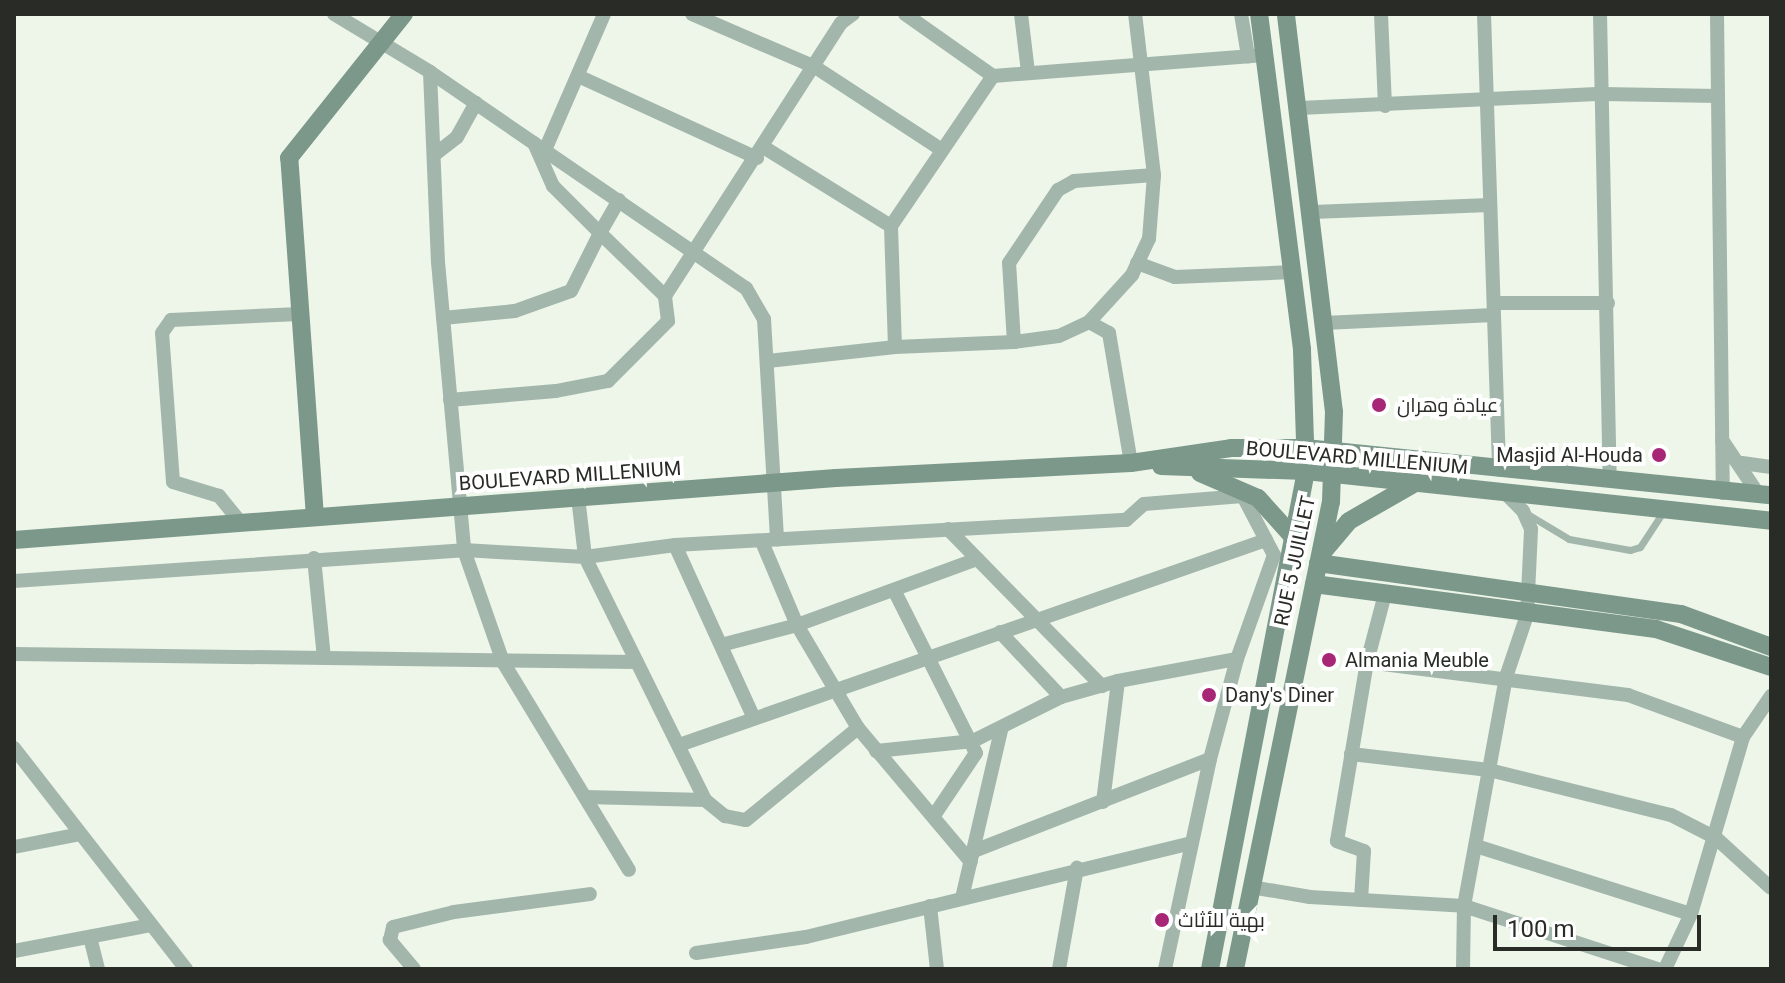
<!DOCTYPE html>
<html>
<head>
<meta charset="utf-8">
<style>
  body { margin:0 }
  #map { position:relative; width:1785px; height:983px; overflow:hidden; background:#edf6e8; font-family:Roboto,Cairo,sans-serif }
  div>[style] { position:absolute }
  [style*='--x'] { left:calc(var(--x)*1px); top:calc(var(--y)*1px); width:calc(var(--w)*1px); rotate:calc(var(--a)*1deg) }
  .lane>* { height:7px; margin:-3.5px; padding:0 3.5px; transform-origin:3.5px; border-radius:3.5px; background:#a3b6ac }
  .street>* { height:14px; margin:-7px; padding:0 7px; transform-origin:7px; border-radius:7px; background:#a3b6ac }
  .secondary>* { height:18px; margin:-9px; padding:0 9px; transform-origin:9px; border-radius:9px; background:#7c988a }
  .dots>* { width:22px; height:22px; translate:-50% -50%; box-sizing:border-box; border:4px solid #fff; border-radius:50% }
  span { translate:-50% -50%; white-space:nowrap; text-align:center; line-height:1.15; -webkit-text-stroke:8px #fff; paint-order:stroke }
  .poi-label { font-size:20px; color:#282b26 }
  .left { translate:0 -50%; text-align:left }
  .right { translate:-100% -50%; text-align:right }
  .street-label { font-size:20px; color:#282b26 }
  .frame { position:absolute; inset:0; border:16px solid #282b26; pointer-events:none }
  .scale { position:absolute; left:1493px; top:915px; width:208px; height:36px; box-sizing:border-box; border:4px solid #282b26; border-top:0; padding-left:10px; font-size:24px; line-height:28px; white-space:nowrap; color:#282b26; -webkit-text-stroke:6px #fff; paint-order:stroke }
</style>
</head>
<body>
<div id="map">
  <div class="lane">
    <i style="--x:1524;--y:512;--w:52;--a:31"></i>
    <i style="--x:1569;--y:539;--w:62;--a:10.2"></i>
    <i style="--x:1630;--y:550;--w:10;--a:-17"></i>
    <i style="--x:1640;--y:547;--w:42;--a:-56.7"></i>
  </div>
  <div class="street">
    <i style="--x:334;--y:14;--w:112;--a:31.1"></i>
    <i style="--x:430;--y:72;--w:383;--a:34.4"></i>
    <i style="--x:746;--y:288;--w:36;--a:60"></i>
    <i style="--x:764;--y:319;--w:221;--a:86.6"></i>
    <i style="--x:692;--y:14;--w:134;--a:23.3"></i>
    <i style="--x:815;--y:67;--w:152;--a:33.2"></i>
    <i style="--x:905;--y:14;--w:108;--a:35.2"></i>
    <i style="--x:993;--y:76;--w:273;--a:-4.4"></i>
    <i style="--x:1021;--y:14;--w:58;--a:83.1"></i>
    <i style="--x:1241;--y:14;--w:43;--a:80.5"></i>
    <i style="--x:1381;--y:14;--w:92;--a:87.5"></i>
    <i style="--x:1484;--y:14;--w:456;--a:88.1"></i>
    <i style="--x:1600;--y:14;--w:466;--a:88.8"></i>
    <i style="--x:1717;--y:14;--w:479;--a:89.3"></i>
    <i style="--x:430;--y:72;--w:190;--a:87.6"></i>
    <i style="--x:438;--y:262;--w:289;--a:84.8"></i>
    <i style="--x:464;--y:550;--w:119;--a:70.8"></i>
    <i style="--x:503;--y:662;--w:243;--a:58.8"></i>
    <i style="--x:578;--y:76;--w:197;--a:24.6"></i>
    <i style="--x:1300;--y:108;--w:302;--a:-2.7"></i>
    <i style="--x:1602;--y:94;--w:116;--a:1"></i>
    <i style="--x:534;--y:143;--w:47;--a:66.2"></i>
    <i style="--x:553;--y:186;--w:66;--a:45"></i>
    <i style="--x:600;--y:233;--w:38;--a:-60"></i>
    <i style="--x:765;--y:148;--w:148;--a:31.8"></i>
    <i style="--x:545;--y:150;--w:148;--a:-66.5"></i>
    <i style="--x:434;--y:155;--w:29;--a:-38"></i>
    <i style="--x:457;--y:137;--w:39;--a:-61"></i>
    <i style="--x:1313;--y:212;--w:177;--a:-2.3"></i>
    <i style="--x:1137;--y:263;--w:40;--a:20.2"></i>
    <i style="--x:1175;--y:277;--w:117;--a:-2.4"></i>
    <i style="--x:1494;--y:303;--w:114;--a:0"></i>
    <i style="--x:443;--y:318;--w:72;--a:-5.6"></i>
    <i style="--x:515;--y:311;--w:59;--a:-19.7"></i>
    <i style="--x:571;--y:291;--w:65;--a:-63.4"></i>
    <i style="--x:600;--y:233;--w:91;--a:44.1"></i>
    <i style="--x:1089;--y:322;--w:23;--a:29"></i>
    <i style="--x:1109;--y:333;--w:132;--a:80.4"></i>
    <i style="--x:1324;--y:323;--w:170;--a:-2.7"></i>
    <i style="--x:1014;--y:342;--w:79;--a:-93.6"></i>
    <i style="--x:1009;--y:263;--w:88;--a:-56.1"></i>
    <i style="--x:1058;--y:190;--w:18;--a:-29"></i>
    <i style="--x:1074;--y:181;--w:80;--a:-4.3"></i>
    <i style="--x:895;--y:347;--w:121;--a:-91.9"></i>
    <i style="--x:891;--y:226;--w:181;--a:-55.8"></i>
    <i style="--x:768;--y:361;--w:128;--a:-6.3"></i>
    <i style="--x:895;--y:347;--w:119;--a:-2.4"></i>
    <i style="--x:1014;--y:342;--w:45;--a:-7.6"></i>
    <i style="--x:1059;--y:336;--w:33;--a:-25"></i>
    <i style="--x:1089;--y:322;--w:64;--a:-47.5"></i>
    <i style="--x:1132;--y:275;--w:40;--a:-65"></i>
    <i style="--x:1149;--y:239;--w:64;--a:-85.5"></i>
    <i style="--x:1154;--y:175;--w:162;--a:-96.7"></i>
    <i style="--x:450;--y:400;--w:106;--a:-4.9"></i>
    <i style="--x:556;--y:391;--w:53;--a:-10.9"></i>
    <i style="--x:608;--y:381;--w:85;--a:-45"></i>
    <i style="--x:668;--y:321;--w:25;--a:-97"></i>
    <i style="--x:665;--y:296;--w:325;--a:-57.2"></i>
    <i style="--x:841;--y:23;--w:15;--a:-37"></i>
    <i style="--x:1722;--y:440;--w:66;--a:56.1"></i>
    <i style="--x:1742;--y:463;--w:29;--a:8"></i>
    <i style="--x:578;--y:497;--w:60;--a:83.3"></i>
    <i style="--x:585;--y:557;--w:271;--a:63.7"></i>
    <i style="--x:705;--y:800;--w:26;--a:39"></i>
    <i style="--x:725;--y:816;--w:21;--a:11"></i>
    <i style="--x:746;--y:820;--w:145;--a:-39.4"></i>
    <i style="--x:241;--y:523;--w:35;--a:-129"></i>
    <i style="--x:219;--y:496;--w:48;--a:-163.1"></i>
    <i style="--x:173;--y:482;--w:149;--a:-94.2"></i>
    <i style="--x:162;--y:333;--w:16;--a:-55"></i>
    <i style="--x:171;--y:320;--w:129;--a:-2.7"></i>
    <i style="--x:948;--y:529;--w:220;--a:45.6"></i>
    <i style="--x:762;--y:542;--w:90;--a:67.1"></i>
    <i style="--x:797;--y:625;--w:120;--a:59.4"></i>
    <i style="--x:858;--y:728;--w:175;--a:49.9"></i>
    <i style="--x:675;--y:545;--w:190;--a:65.5"></i>
    <i style="--x:314;--y:558;--w:100;--a:84.3"></i>
    <i style="--x:14;--y:581;--w:451;--a:-3.9"></i>
    <i style="--x:464;--y:550;--w:121;--a:3.3"></i>
    <i style="--x:585;--y:557;--w:91;--a:-7.6"></i>
    <i style="--x:675;--y:545;--w:452;--a:-3.2"></i>
    <i style="--x:1126;--y:520;--w:24;--a:-42"></i>
    <i style="--x:1144;--y:504;--w:99;--a:-4.6"></i>
    <i style="--x:1243;--y:496;--w:50;--a:62.4"></i>
    <i style="--x:1266;--y:540;--w:622;--a:160.75"></i>
    <i style="--x:894;--y:590;--w:182;--a:63.3"></i>
    <i style="--x:976;--y:753;--w:73;--a:123.9"></i>
    <i style="--x:1000;--y:632;--w:89;--a:46.8"></i>
    <i style="--x:721;--y:645;--w:79;--a:-14.7"></i>
    <i style="--x:797;--y:625;--w:192;--a:-20.1"></i>
    <i style="--x:14;--y:654;--w:623;--a:0.74"></i>
    <i style="--x:1367;--y:662;--w:263;--a:7.2"></i>
    <i style="--x:1628;--y:695;--w:122;--a:20.1"></i>
    <i style="--x:14;--y:748;--w:280;--a:52.1"></i>
    <i style="--x:876;--y:751;--w:98;--a:-5.9"></i>
    <i style="--x:973;--y:741;--w:98;--a:-26.6"></i>
    <i style="--x:1061;--y:697;--w:59;--a:-15.7"></i>
    <i style="--x:1118;--y:681;--w:121;--a:-10.5"></i>
    <i style="--x:1351;--y:754;--w:139;--a:6.6"></i>
    <i style="--x:1489;--y:770;--w:187;--a:13.9"></i>
    <i style="--x:1671;--y:815;--w:51;--a:27.1"></i>
    <i style="--x:1716;--y:838;--w:74;--a:42.3"></i>
    <i style="--x:585;--y:797;--w:120;--a:1.4"></i>
    <i style="--x:1103;--y:802;--w:122;--a:-82.9"></i>
    <i style="--x:1476;--y:846;--w:225;--a:17.6"></i>
    <i style="--x:14;--y:847;--w:67;--a:-11.1"></i>
    <i style="--x:974;--y:851;--w:253;--a:-21.3"></i>
    <i style="--x:1251;--y:887;--w:60;--a:9.6"></i>
    <i style="--x:1310;--y:897;--w:154;--a:3.3"></i>
    <i style="--x:1464;--y:906;--w:204;--a:18"></i>
    <i style="--x:962;--y:898;--w:172;--a:-76.9"></i>
    <i style="--x:1361;--y:900;--w:49;--a:-86.5"></i>
    <i style="--x:1364;--y:851;--w:29;--a:-160"></i>
    <i style="--x:1337;--y:841;--w:181;--a:-80.5"></i>
    <i style="--x:1367;--y:662;--w:70;--a:-75.2"></i>
    <i style="--x:930;--y:906;--w:63;--a:83.7"></i>
    <i style="--x:90;--y:937;--w:33;--a:76"></i>
    <i style="--x:14;--y:951;--w:139;--a:-10.7"></i>
    <i style="--x:696;--y:953;--w:111;--a:-8.3"></i>
    <i style="--x:806;--y:937;--w:397;--a:-13.7"></i>
    <i style="--x:414;--y:969;--w:38;--a:-130"></i>
    <i style="--x:390;--y:940;--w:13;--a:-77"></i>
    <i style="--x:393;--y:927;--w:63;--a:-13.8"></i>
    <i style="--x:454;--y:912;--w:137;--a:-7.5"></i>
    <i style="--x:1059;--y:969;--w:103;--a:-79.9"></i>
    <i style="--x:1165;--y:969;--w:215;--a:-77.9"></i>
    <i style="--x:1210;--y:759;--w:104;--a:-74.9"></i>
    <i style="--x:1237;--y:659;--w:110;--a:-70.4"></i>
    <i style="--x:1274;--y:555;--w:17;--a:-118"></i>
    <i style="--x:1463;--y:969;--w:63;--a:-89.1"></i>
    <i style="--x:1464;--y:906;--w:233;--a:-79.6"></i>
    <i style="--x:1506;--y:677;--w:65;--a:-71.3"></i>
    <i style="--x:1527;--y:615;--w:86;--a:-87.3"></i>
    <i style="--x:1531;--y:529;--w:20;--a:-114"></i>
    <i style="--x:1523;--y:511;--w:25;--a:-135"></i>
    <i style="--x:1665;--y:969;--w:61;--a:-64.7"></i>
    <i style="--x:1691;--y:914;--w:184;--a:-73.6"></i>
    <i style="--x:1743;--y:737;--w:50;--a:-55.7"></i>
  </div>
  <div class="secondary">
    <i style="--x:1161;--y:466;--w:145;--a:2"></i>
    <i style="--x:1306;--y:471;--w:468;--a:6.1"></i>
    <i style="--x:1200;--y:473;--w:63;--a:23.3"></i>
    <i style="--x:1258;--y:498;--w:54;--a:48"></i>
    <i style="--x:315;--y:517;--w:360;--a:-94.1"></i>
    <i style="--x:289;--y:158;--w:184;--a:-51.4"></i>
    <i style="--x:14;--y:540;--w:824;--a:-4.31"></i>
    <i style="--x:836;--y:478;--w:295;--a:-2.9"></i>
    <i style="--x:1131;--y:463;--w:101;--a:-8.5"></i>
    <i style="--x:1231;--y:448;--w:74;--a:0"></i>
    <i style="--x:1305;--y:448;--w:468;--a:5.8"></i>
    <i style="--x:1323;--y:552;--w:40;--a:-50"></i>
    <i style="--x:1349;--y:521;--w:76;--a:-29.9"></i>
    <i style="--x:1318;--y:563;--w:367;--a:8"></i>
    <i style="--x:1681;--y:614;--w:96;--a:20.1"></i>
    <i style="--x:1314;--y:584;--w:345;--a:7.5"></i>
    <i style="--x:1656;--y:629;--w:121;--a:18.3"></i>
    <i style="--x:1210;--y:969;--w:507;--a:-79.09"></i>
    <i style="--x:1306;--y:471;--w:122;--a:-91.9"></i>
    <i style="--x:1302;--y:349;--w:338;--a:-97.3"></i>
    <i style="--x:1235;--y:969;--w:477;--a:-78.4"></i>
    <i style="--x:1331;--y:502;--w:90;--a:-88.1"></i>
    <i style="--x:1334;--y:412;--w:401;--a:-96.9"></i>
  </div>
  <div class="dots">
    <i style="left:1379px;top:405px;background:#a72675"></i>
    <i style="left:1659px;top:455px;background:#a72675"></i>
    <i style="left:1329px;top:660px;background:#a72675"></i>
    <i style="left:1209px;top:695px;background:#a72675"></i>
    <i style="left:1162px;top:920px;background:#a72675"></i>
  </div>
  <div class="poi-label">
    <span class="left" style="left:1397px;top:405px">عيادة وهران</span>
    <span class="right" style="left:1643px;top:455px">Masjid Al-Houda</span>
    <span class="left" style="left:1345px;top:660px">Almania Meuble</span>
    <span class="left" style="left:1225px;top:695px">Dany's Diner</span>
    <span class="left" style="left:1178px;top:920px">بهية للأثاث</span>
  </div>
  <div class="street-label">
    <span style="left:1357px;top:458px;rotate:5deg">BOULEVARD MILLENIUM</span>
    <span style="left:570px;top:476px;rotate:-4deg">BOULEVARD MILLENIUM</span>
    <span style="left:1295px;top:561px;rotate:-78deg">RUE 5 JUILLET</span>
  </div>
  <div class="frame"></div>
  <div class="scale">100 m</div>
</div>
</body>
</html>
